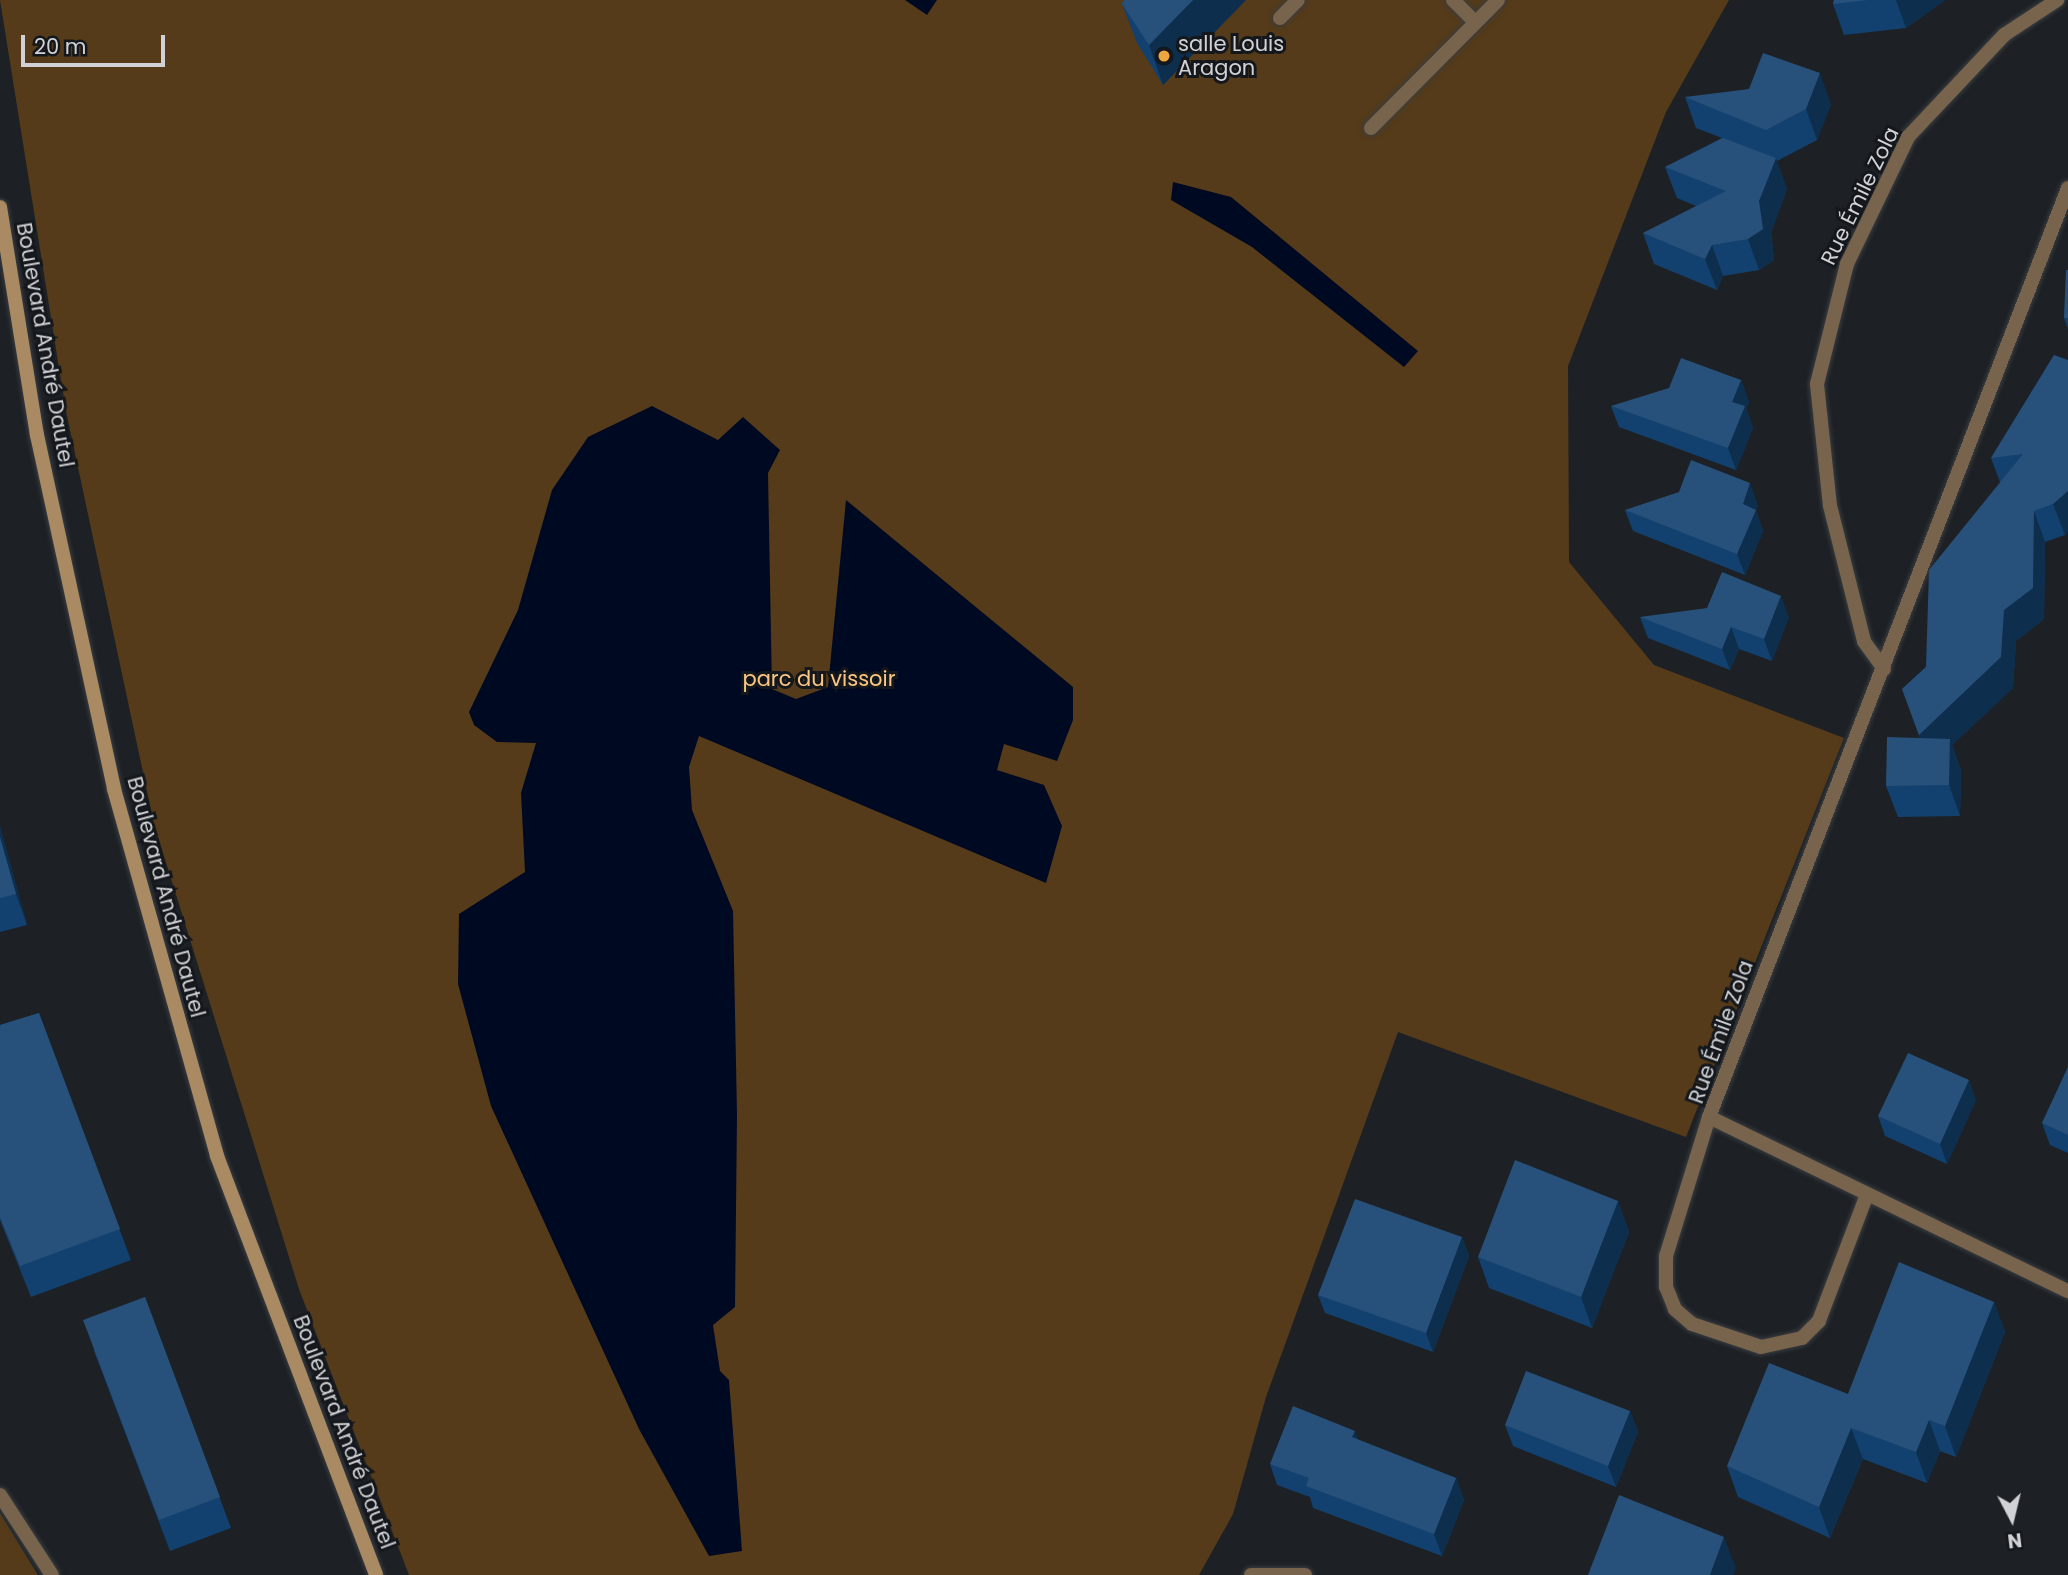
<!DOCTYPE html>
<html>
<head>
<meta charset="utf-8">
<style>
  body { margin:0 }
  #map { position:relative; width:2068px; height:1575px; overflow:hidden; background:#1d2125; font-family:Poppins,sans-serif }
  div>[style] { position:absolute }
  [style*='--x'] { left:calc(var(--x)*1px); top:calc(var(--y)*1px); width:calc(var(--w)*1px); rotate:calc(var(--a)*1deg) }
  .green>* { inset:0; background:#553b19 }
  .water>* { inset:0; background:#000922 }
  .roads { filter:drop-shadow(0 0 2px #3a3d41) drop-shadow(0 0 2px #3a3d41) }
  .lane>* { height:14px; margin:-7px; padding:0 7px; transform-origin:7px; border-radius:7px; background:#78644c }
  .street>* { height:14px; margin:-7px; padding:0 7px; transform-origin:7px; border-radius:7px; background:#78644c }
  .secondary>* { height:14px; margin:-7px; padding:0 7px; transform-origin:7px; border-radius:7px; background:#aa8a63 }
  .wall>* { inset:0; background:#12416f }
  .shaded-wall>* { inset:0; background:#0e2e4d }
  .building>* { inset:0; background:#27517a }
  .dots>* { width:19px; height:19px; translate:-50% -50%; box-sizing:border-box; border:4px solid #14171b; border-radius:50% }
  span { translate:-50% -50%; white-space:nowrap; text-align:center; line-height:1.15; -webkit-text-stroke:6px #14171b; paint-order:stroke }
  .poi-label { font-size:21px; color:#d0d2d5 }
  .left { translate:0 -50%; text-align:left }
  .street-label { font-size:21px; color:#d0d2d5 }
  .park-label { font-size:21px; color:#fbc684 }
  .north { position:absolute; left:1977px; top:1484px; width:70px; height:70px; -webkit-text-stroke:5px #14171b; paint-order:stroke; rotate:173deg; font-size:19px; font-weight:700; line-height:28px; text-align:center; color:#d0d2d5 }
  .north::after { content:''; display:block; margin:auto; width:24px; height:32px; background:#d0d2d5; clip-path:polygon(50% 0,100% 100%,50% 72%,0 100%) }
  .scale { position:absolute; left:21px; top:35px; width:144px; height:32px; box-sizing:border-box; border:4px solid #d0d2d5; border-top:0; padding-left:9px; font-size:21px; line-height:24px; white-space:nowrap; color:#d0d2d5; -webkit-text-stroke:5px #14171b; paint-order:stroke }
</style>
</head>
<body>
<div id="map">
  <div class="green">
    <i style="clip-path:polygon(0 0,1729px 0,1666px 112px,1568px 366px,1569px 562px,1654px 665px,1844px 738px,1686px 1137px,1398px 1032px,1266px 1397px,1233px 1514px,1199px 1575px,409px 1575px,299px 1289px,154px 824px,66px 411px)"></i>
    <i style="clip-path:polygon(0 1513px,38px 1575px,0 1575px)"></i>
  </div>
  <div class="water">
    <i style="clip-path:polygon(905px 0,937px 0,927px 15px)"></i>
    <i style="clip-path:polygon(1173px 182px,1231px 197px,1418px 351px,1404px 367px,1252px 247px,1171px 200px)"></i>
    <i style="clip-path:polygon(652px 406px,718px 440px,743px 417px,780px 450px,768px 473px,772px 689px,796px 699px,828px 687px,846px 500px,1073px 687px,1073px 720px,1057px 761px,1004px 744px,997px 770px,1044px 785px,1062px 826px,1046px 883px,699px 736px,689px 767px,692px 810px,733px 911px,737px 1114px,735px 1307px,713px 1325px,720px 1371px,729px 1380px,742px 1551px,709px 1556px,639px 1429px,491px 1106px,458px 984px,459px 914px,525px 872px,521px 793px,536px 743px,497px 742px,474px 725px,469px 712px,518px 610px,552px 490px,588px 437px)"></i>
  </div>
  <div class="roads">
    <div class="lane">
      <i style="--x:1453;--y:0;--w:31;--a:45"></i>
      <i style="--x:1280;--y:18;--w:25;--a:-45"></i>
      <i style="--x:1371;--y:128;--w:180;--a:-45.2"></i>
    </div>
    <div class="street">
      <i style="--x:1884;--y:669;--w:34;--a:-126"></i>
      <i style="--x:1864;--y:641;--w:139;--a:-104.1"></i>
      <i style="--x:1830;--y:506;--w:123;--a:-96.1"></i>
      <i style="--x:1817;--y:384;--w:124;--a:-76"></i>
      <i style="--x:1847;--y:264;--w:141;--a:-64.3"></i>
      <i style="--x:1908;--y:137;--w:140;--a:-46.7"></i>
      <i style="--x:2004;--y:35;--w:64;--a:-33.4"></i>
      <i style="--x:1709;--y:1117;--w:399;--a:25.9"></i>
      <i style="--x:1866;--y:1197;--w:133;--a:110.8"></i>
      <i style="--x:1819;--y:1321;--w:24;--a:135"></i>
      <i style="--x:1802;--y:1338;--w:42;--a:167.6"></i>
      <i style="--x:1761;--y:1347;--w:73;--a:-161.6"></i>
      <i style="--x:1692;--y:1324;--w:23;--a:-139"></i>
      <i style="--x:1675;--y:1309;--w:24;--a:-112"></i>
      <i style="--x:1666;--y:1287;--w:31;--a:-90"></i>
      <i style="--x:1666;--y:1256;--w:145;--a:-72.8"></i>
      <i style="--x:1709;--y:1117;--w:996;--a:-68.87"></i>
      <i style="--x:0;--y:1495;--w:95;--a:57"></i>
      <i style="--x:1251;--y:1575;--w:54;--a:0"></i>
    </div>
    <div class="secondary">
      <i style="--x:0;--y:207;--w:231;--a:80.8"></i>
      <i style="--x:37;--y:435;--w:362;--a:77.7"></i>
      <i style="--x:114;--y:789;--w:381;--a:74.3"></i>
      <i style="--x:217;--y:1156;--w:448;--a:69.2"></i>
    </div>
  </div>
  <div class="wall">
    <i style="clip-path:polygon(1124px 0,1246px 0,1163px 85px,1137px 43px,1122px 4px)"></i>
    <i style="clip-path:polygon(1834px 0,1945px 0,1906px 28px,1844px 35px,1833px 4px)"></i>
    <i style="clip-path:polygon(1685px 97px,1831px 104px,1817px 140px,1777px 161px,1776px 160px,1787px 189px,1771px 232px,1774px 260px,1759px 270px,1723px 276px,1717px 290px,1654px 264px,1643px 233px,1696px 206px,1677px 198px,1665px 167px,1722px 138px,1696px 128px)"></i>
    <i style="clip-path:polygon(2068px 270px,2068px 329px,2064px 318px)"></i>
    <i style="clip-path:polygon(2054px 355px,2065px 535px,2045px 542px,2044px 619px,2016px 641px,2013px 688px,1952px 745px,1961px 770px,1960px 816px,1898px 817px,1886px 786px,1920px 738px,1902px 689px,1926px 667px,2000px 482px,1991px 458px)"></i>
    <i style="clip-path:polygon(1741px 380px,1749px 402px,1746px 408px,1753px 428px,1736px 470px,1619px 427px,1611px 406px)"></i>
    <i style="clip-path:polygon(1758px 505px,1756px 511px,1763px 531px,1745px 575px,1633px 531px,1625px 510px)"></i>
    <i style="clip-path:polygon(1640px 617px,1789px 617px,1772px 661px,1739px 649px,1730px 670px,1648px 638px)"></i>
    <i style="clip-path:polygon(0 827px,27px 925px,0 932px)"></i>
    <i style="clip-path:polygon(39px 1013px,131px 1260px,31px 1297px,0 1220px,0 1025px)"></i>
    <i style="clip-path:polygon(2068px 1067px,2068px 1153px,2050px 1145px,2042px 1123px)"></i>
    <i style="clip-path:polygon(1976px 1100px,1947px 1164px,1885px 1136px,1878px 1116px)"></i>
    <i style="clip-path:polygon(1618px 1201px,1629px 1232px,1592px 1328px,1489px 1288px,1478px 1257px)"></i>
    <i style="clip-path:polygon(1462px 1237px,1469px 1256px,1433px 1352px,1325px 1313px,1318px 1295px)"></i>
    <i style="clip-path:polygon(145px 1297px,231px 1528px,170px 1551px,94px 1351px)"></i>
    <i style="clip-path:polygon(1994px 1302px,2005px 1332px,1956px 1457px,1940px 1451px,1927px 1483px,1863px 1459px,1830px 1538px,1738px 1497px,1727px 1466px,1848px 1394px)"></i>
    <i style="clip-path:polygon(1630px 1411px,1638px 1432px,1616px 1487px,1513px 1446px,1505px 1425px)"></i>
    <i style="clip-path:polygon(1358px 1440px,1456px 1478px,1464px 1500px,1442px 1556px,1313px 1508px,1310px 1497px,1277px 1485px,1270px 1464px)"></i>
  </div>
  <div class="shaded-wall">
    <i style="clip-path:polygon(1193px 0,1246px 0,1163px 85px,1149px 45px)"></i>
    <i style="clip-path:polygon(1896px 0,1945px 0,1906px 28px)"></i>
    <i style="clip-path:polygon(1820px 73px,1831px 104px,1817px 140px,1806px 109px)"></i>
    <i style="clip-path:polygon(1776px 158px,1787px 189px,1771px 232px,1774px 260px,1759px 270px,1748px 239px,1759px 201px)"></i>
    <i style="clip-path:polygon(1712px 245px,1723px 276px,1717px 290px,1705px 259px)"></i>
    <i style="clip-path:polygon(1741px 380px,1749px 402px,1746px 408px,1753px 428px,1736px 470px,1728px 448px,1732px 402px)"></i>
    <i style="clip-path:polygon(1750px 483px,1758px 505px,1756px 511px,1763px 531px,1745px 575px,1737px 554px,1743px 504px)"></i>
    <i style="clip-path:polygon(2068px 491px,2068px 532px,2065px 535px,2053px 504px)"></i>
    <i style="clip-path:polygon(2034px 511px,2045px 542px,2044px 619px,2016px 641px,2013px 688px,1952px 745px,1961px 770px,1960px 816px,1949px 785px,1930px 766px,1919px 735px,2004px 610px)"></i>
    <i style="clip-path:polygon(1781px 596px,1789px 617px,1772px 661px,1764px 639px)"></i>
    <i style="clip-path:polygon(1731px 627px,1739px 649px,1730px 670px,1722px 649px)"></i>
    <i style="clip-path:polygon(0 827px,27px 925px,16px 894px,0 837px)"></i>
    <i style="clip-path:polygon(1969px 1080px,1976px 1100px,1947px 1164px,1940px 1144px)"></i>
    <i style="clip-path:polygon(1618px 1201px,1629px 1232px,1592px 1328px,1581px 1297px)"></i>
    <i style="clip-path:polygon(1462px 1237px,1469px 1256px,1433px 1352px,1426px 1333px)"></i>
    <i style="clip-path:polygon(1994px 1302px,2005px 1332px,1956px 1457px,1945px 1426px)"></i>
    <i style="clip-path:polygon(1630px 1411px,1638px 1432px,1616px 1487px,1608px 1466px)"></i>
    <i style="clip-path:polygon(1929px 1420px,1940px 1451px,1927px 1483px,1916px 1452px)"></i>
    <i style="clip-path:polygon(1851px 1428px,1863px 1459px,1830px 1538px,1819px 1507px)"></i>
    <i style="clip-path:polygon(1355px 1431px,1363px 1452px,1352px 1437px)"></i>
    <i style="clip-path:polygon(1456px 1478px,1464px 1500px,1442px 1556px,1434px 1534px)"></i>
    <i style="clip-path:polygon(1724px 1537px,1736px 1568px,1733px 1575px,1710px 1575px)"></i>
  </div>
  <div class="building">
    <i style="clip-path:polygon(1124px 0,1193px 0,1149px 45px,1122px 4px)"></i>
    <i style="clip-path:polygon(1834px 0,1868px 0,1833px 4px)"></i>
    <i style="clip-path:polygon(1763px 53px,1820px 73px,1806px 109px,1766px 130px,1685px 97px,1749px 89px)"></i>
    <i style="clip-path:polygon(1723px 138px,1776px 158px,1759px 201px,1763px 229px,1748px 239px,1712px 245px,1705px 259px,1643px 233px,1726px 191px,1665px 167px)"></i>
    <i style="clip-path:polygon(2066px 270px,2068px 270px,2068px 318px,2064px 318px)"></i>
    <i style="clip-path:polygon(2054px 355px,2068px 360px,2068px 491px,2053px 504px,2034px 511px,2033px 588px,2004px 610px,2001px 657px,1919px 735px,1902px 689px,1926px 667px,1929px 570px,2023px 454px,1991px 458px)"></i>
    <i style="clip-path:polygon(1681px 358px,1741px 380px,1732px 402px,1745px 406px,1728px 448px,1611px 406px,1669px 388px)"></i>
    <i style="clip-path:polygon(1691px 460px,1750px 483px,1743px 504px,1756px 510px,1737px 554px,1625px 510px,1679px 492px)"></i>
    <i style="clip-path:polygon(1722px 572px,1781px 596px,1764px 639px,1731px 627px,1722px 649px,1640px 617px,1707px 608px)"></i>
    <i style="clip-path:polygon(1887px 737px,1950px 739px,1949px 785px,1886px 786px)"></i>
    <i style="clip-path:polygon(0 837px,16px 894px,0 898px)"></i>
    <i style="clip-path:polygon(39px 1013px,120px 1229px,20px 1266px,0 1217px,0 1025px)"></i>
    <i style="clip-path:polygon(1908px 1053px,1969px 1080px,1940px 1144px,1878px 1116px)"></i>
    <i style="clip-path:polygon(2068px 1067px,2068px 1135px,2042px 1123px)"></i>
    <i style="clip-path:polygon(1515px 1160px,1618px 1201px,1581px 1297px,1478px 1257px)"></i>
    <i style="clip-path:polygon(1355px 1199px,1462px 1237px,1426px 1333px,1318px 1295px)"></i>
    <i style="clip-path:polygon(1899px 1262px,1994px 1302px,1945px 1426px,1929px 1420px,1916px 1452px,1851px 1428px,1819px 1507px,1727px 1466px,1769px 1363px,1848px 1394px)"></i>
    <i style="clip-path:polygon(145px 1297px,220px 1497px,159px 1520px,83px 1320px)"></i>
    <i style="clip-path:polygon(1526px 1371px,1630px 1411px,1608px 1466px,1505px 1425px)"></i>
    <i style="clip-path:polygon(1293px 1406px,1355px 1431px,1352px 1437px,1456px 1478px,1434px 1534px,1306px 1486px,1309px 1478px,1270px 1464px)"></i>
    <i style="clip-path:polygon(1619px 1495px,1724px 1537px,1710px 1575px,1588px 1575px)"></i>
  </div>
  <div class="dots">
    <i style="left:1164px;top:56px;background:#f0a63f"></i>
  </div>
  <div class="poi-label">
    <span class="left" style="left:1178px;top:56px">salle Louis<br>Aragon</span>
  </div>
  <div class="street-label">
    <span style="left:1860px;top:196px;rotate:-64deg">Rue Émile Zola</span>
    <span style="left:45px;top:345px;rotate:80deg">Boulevard André Dautel</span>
    <span style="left:166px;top:897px;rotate:75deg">Boulevard André Dautel</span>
    <span style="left:1721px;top:1032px;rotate:-70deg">Rue Émile Zola</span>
    <span style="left:344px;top:1432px;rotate:69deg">Boulevard André Dautel</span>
  </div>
  <div class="park-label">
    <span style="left:819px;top:679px">parc du vissoir</span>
  </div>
  <div class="north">N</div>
  <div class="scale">20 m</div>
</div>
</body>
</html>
